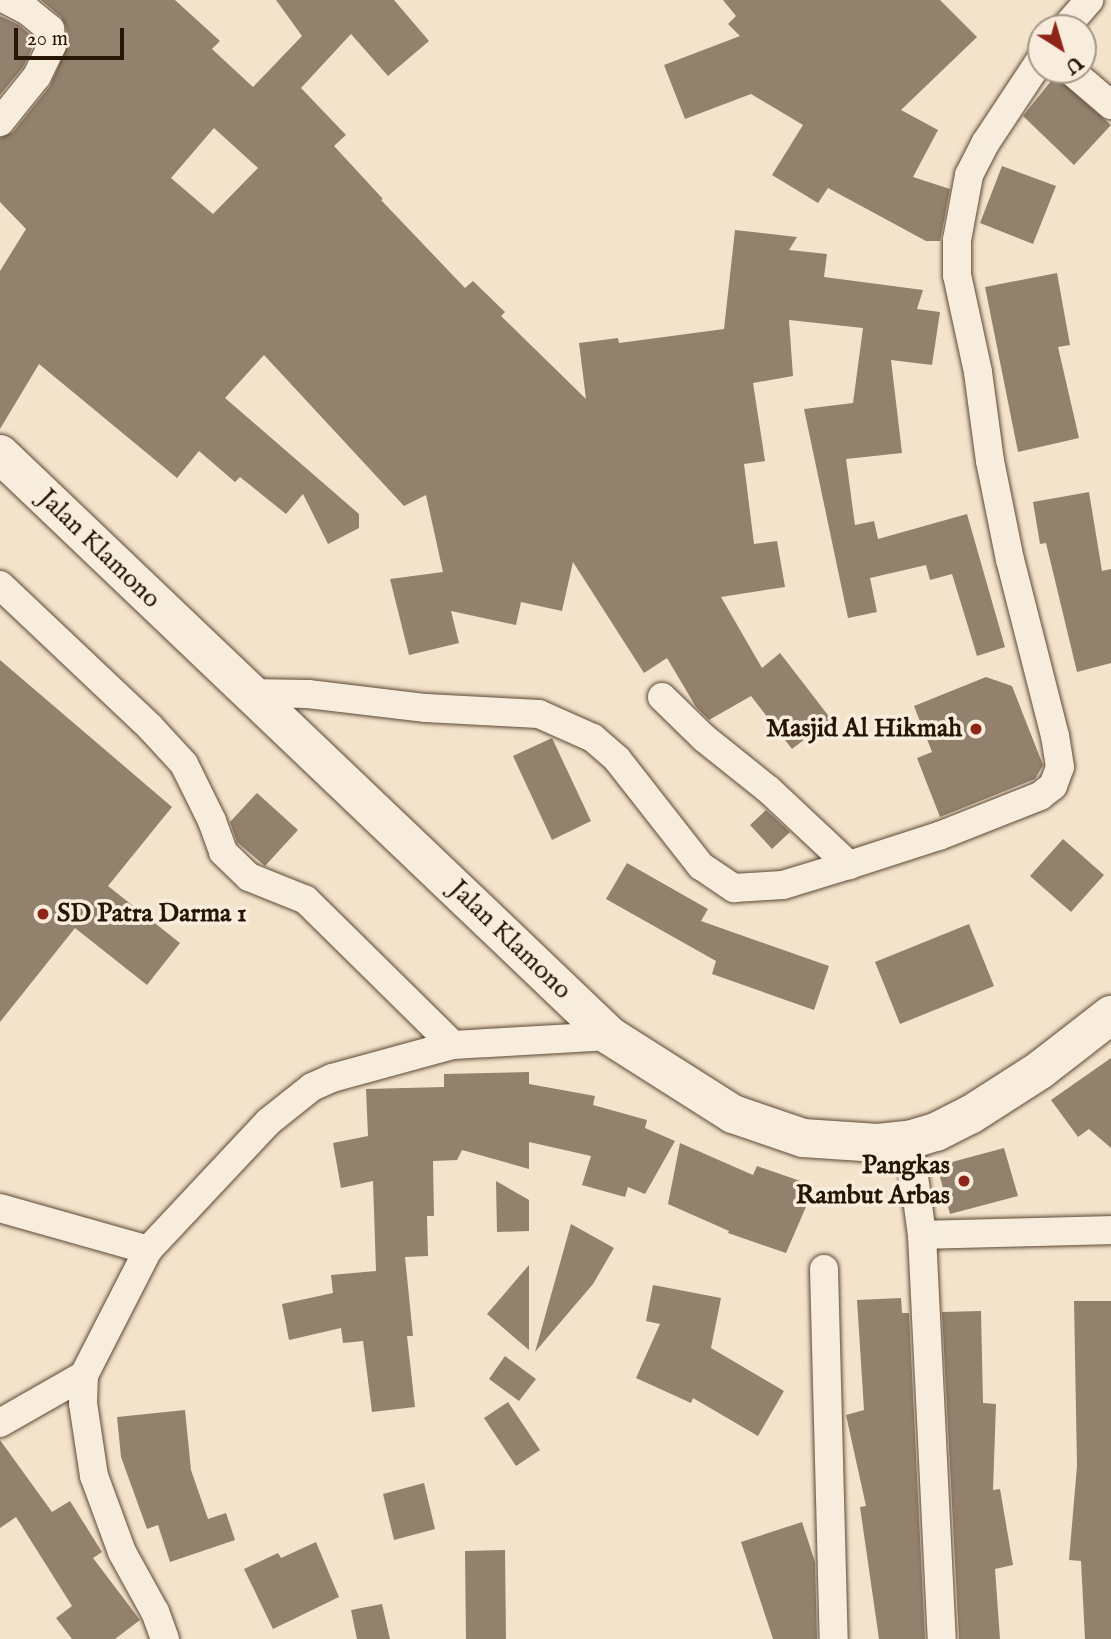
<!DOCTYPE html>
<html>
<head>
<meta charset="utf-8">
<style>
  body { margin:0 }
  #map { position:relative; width:1111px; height:1639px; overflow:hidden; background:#f4e3cb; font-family:"IM FELL English",serif }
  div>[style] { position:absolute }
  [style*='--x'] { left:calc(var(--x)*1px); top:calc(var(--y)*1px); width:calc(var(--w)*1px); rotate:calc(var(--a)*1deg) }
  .building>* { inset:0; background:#92816c }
  .roads { filter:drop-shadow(0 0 2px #5b4936) drop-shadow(0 0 2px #5b4936) }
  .street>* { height:28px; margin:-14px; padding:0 14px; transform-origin:14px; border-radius:14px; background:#f8eddd }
  .secondary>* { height:38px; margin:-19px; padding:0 19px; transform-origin:19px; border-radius:19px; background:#f8eddd }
  .dots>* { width:19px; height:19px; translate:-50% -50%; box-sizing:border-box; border:4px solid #f8eddd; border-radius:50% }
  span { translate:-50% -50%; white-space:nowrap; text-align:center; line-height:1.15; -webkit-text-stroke:7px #f8eddd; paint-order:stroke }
  .street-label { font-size:26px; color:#281605 }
  .poi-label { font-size:26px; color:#281605; font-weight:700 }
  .right { translate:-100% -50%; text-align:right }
  .left { translate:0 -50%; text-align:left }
  .north { position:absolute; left:1027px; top:14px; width:70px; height:70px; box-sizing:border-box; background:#f8eddd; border:2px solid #a59787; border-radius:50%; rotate:143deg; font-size:19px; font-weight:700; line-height:28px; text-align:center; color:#281605 }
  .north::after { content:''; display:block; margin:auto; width:24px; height:32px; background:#8f2418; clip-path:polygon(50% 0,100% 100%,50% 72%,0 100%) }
  .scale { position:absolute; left:14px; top:28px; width:110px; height:32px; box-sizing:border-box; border:4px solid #281605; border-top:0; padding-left:9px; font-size:21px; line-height:24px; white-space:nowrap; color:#281605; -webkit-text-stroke:5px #f8eddd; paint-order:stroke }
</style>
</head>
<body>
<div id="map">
  <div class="building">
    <i style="clip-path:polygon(evenodd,41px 0,175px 0,220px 41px,212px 49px,253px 87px,302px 36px,276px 0,394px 0,429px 41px,388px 76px,351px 34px,301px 88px,346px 135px,334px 146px,383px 199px,381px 200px,465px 288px,473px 281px,505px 312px,501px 316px,586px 399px,579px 343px,618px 338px,619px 343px,724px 329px,735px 230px,797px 237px,789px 250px,827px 254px,824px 277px,923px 290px,917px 309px,940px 312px,932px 365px,891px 360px,902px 453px,846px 459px,855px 525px,874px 521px,878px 539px,967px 514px,1005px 647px,977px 656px,952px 574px,930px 580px,926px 565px,870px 578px,877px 612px,848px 618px,804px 409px,853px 403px,863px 328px,789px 320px,793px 376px,753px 383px,765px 461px,744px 464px,754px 544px,777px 541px,785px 587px,721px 597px,762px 668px,780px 653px,831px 719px,792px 749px,751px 696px,709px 720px,696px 707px,667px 658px,644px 673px,573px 562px,562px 611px,521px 602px,516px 625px,451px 611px,459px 643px,409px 655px,390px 579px,443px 572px,426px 495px,404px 506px,264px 355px,225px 398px,359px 514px,359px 528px,328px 544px,303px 494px,286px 514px,240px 477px,235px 482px,199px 451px,177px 478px,39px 364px,0 429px,0 271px,26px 229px,0 202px,0 138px,13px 132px,50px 86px,68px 44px,66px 27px,61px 17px,41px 0,214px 128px,258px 168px,213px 214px,171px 178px,214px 128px)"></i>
    <i style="clip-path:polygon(723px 0,940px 0,977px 37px,901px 110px,938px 130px,913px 177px,950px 189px,940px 241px,926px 241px,828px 188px,818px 203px,772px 175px,803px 125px,751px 94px,685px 119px,664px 65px,740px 36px,728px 24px,736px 16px)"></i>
    <i style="clip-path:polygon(0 16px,19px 25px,34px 38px,35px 42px,23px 67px,0 95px)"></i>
    <i style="clip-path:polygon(1055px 76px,1111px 125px,1074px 165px,1023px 116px)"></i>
    <i style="clip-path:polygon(1002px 166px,1056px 186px,1033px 244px,980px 223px)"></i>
    <i style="clip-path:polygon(1057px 273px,1070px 345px,1058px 347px,1079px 438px,1018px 452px,985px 287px)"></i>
    <i style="clip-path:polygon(1089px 492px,1102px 571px,1111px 569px,1111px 663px,1077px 672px,1046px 543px,1040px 544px,1033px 502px)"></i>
    <i style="clip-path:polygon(0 660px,172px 807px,108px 886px,180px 943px,147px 985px,75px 928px,0 1022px)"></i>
    <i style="clip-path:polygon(986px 677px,1012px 686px,1043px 765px,1035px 779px,940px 817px,917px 758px,932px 752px,914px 706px)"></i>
    <i style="clip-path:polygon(552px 738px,591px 821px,552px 840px,513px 756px)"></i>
    <i style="clip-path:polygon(257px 793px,298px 830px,265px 866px,237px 842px,230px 822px)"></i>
    <i style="clip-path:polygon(766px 810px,790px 832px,772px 849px,750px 825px)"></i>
    <i style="clip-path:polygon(1063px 839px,1104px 875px,1071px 912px,1030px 876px)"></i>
    <i style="clip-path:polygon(627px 863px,708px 909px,701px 921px,829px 966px,814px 1010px,712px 974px,716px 961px,606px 899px)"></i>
    <i style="clip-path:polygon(969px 924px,994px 986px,900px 1024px,875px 962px)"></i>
    <i style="clip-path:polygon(1111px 1058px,1111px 1148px,1089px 1129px,1078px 1137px,1051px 1100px)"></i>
    <i style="clip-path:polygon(529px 1072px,529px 1084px,595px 1096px,593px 1105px,647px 1120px,645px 1128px,675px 1141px,645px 1194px,628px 1187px,625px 1197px,582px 1185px,591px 1156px,529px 1142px,529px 1169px,462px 1150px,457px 1160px,433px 1161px,434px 1216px,427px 1216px,428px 1256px,405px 1257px,413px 1336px,407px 1336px,415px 1407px,372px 1412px,363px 1341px,343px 1343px,341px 1328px,289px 1340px,282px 1304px,333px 1293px,331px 1275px,376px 1271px,373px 1181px,341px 1188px,333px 1143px,368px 1136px,366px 1089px,444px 1087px,444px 1074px)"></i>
    <i style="clip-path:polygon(680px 1143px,753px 1175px,757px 1166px,815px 1186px,786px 1253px,728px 1233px,729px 1231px,668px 1204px)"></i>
    <i style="clip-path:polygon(1004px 1148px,1018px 1196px,950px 1214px,937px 1166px)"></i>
    <i style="clip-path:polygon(496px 1181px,529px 1200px,529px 1231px,497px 1232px)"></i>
    <i style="clip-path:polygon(571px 1224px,614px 1248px,593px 1284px,535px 1352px)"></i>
    <i style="clip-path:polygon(529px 1265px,529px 1350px,487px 1314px)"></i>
    <i style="clip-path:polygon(653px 1285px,721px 1298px,711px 1348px,784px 1391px,758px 1436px,693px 1398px,691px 1403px,636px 1378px,660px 1324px,646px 1321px)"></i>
    <i style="clip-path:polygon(901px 1298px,902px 1313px,909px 1313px,925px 1639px,879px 1639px,860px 1507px,866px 1506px,846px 1415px,864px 1410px,857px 1300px)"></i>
    <i style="clip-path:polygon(1074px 1301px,1111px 1301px,1111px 1639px,1085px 1639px,1081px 1561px,1069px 1560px,1077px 1466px)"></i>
    <i style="clip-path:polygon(981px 1311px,983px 1403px,996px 1404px,993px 1490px,1000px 1489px,1013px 1565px,995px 1569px,1000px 1639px,959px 1639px,942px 1312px)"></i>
    <i style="clip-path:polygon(505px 1356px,536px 1379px,519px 1401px,489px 1379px)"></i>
    <i style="clip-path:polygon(508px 1402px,540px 1450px,516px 1466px,484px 1418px)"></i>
    <i style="clip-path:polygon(185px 1410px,191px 1470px,208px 1519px,226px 1513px,235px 1540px,170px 1562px,158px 1525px,147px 1529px,121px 1457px,117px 1417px)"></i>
    <i style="clip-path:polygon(0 1440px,52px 1512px,70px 1501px,102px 1552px,93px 1558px,140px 1620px,115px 1639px,72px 1639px,56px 1618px,72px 1606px,16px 1517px,0 1528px)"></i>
    <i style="clip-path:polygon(424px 1483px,435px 1529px,394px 1540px,383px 1494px)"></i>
    <i style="clip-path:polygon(802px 1522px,815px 1562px,817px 1639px,773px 1639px,741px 1542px)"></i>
    <i style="clip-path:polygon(316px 1542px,339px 1597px,273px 1629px,244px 1569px,278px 1553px,281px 1558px)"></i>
    <i style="clip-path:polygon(505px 1550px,506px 1639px,466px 1639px,465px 1551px)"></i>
    <i style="clip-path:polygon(382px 1604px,390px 1639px,357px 1639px,351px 1610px)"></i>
  </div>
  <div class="roads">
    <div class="street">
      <i style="--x:1065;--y:28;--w:37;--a:-49"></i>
      <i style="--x:1070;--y:70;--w:54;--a:40.5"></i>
      <i style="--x:0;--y:122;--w:59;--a:-51.2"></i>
      <i style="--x:37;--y:76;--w:34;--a:-64"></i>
      <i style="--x:52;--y:45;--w:16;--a:-97"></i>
      <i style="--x:50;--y:29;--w:28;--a:-141"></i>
      <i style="--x:28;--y:11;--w:25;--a:-153"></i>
      <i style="--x:0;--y:585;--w:207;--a:43.4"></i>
      <i style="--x:150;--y:727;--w:50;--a:47.4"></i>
      <i style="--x:184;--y:764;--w:64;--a:63.8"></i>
      <i style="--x:212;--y:821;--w:33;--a:70"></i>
      <i style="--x:223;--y:852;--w:36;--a:44"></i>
      <i style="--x:249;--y:877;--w:61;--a:22"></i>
      <i style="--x:306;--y:900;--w:206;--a:44.6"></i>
      <i style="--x:250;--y:693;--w:58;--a:1"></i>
      <i style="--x:308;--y:694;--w:119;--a:6.8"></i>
      <i style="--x:426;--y:708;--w:113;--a:3"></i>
      <i style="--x:539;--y:714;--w:59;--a:24"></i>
      <i style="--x:593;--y:738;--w:32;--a:41"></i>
      <i style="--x:617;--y:759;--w:136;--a:51.9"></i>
      <i style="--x:701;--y:866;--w:40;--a:34"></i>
      <i style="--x:734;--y:888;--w:49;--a:-3.5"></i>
      <i style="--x:783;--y:885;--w:69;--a:-16.9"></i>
      <i style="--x:849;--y:865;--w:95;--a:-17.9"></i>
      <i style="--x:939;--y:836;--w:109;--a:-21.6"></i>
      <i style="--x:1040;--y:796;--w:16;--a:-38"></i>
      <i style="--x:1053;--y:786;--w:20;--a:-70"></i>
      <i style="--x:1060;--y:767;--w:31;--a:-99"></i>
      <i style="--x:1055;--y:736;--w:182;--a:-104.3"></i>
      <i style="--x:1010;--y:560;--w:101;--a:-101.4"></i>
      <i style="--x:990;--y:461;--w:90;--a:-97.7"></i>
      <i style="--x:978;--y:372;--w:99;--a:-102.2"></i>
      <i style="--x:957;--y:275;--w:35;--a:-90"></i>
      <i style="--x:957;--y:240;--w:66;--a:-79.5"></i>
      <i style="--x:969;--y:175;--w:37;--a:-63"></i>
      <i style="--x:986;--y:142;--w:100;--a:-56.5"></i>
      <i style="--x:662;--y:697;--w:59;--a:44.3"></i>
      <i style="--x:704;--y:738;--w:83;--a:38.7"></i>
      <i style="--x:769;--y:790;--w:110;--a:43.2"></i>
      <i style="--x:909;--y:1140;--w:96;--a:82.2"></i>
      <i style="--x:922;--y:1235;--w:189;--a:-1.5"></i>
      <i style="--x:0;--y:1208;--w:154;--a:15.8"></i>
      <i style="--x:922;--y:1235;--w:404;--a:87.2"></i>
      <i style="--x:824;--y:1269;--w:370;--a:88.5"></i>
      <i style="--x:0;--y:1423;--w:97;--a:-29.7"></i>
      <i style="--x:165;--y:1639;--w:29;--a:-110"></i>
      <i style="--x:155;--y:1612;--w:68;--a:-118.8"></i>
      <i style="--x:122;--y:1552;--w:81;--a:-110.2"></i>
      <i style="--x:94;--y:1476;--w:74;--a:-98.6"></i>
      <i style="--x:83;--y:1403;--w:28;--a:-88"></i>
      <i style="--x:84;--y:1375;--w:140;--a:-62.9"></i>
      <i style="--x:148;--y:1250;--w:175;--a:-46.8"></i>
      <i style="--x:268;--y:1122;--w:56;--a:-38.5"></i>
      <i style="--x:312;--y:1087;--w:22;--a:-24"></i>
      <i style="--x:332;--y:1078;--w:125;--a:-15.3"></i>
      <i style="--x:453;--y:1045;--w:157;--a:-3.3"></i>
    </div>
    <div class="secondary">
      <i style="--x:0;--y:454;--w:843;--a:43.65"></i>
      <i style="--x:610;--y:1036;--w:146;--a:32.4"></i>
      <i style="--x:733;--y:1114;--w:74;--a:18.9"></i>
      <i style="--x:803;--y:1138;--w:75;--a:3.8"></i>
      <i style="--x:878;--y:1143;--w:31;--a:-6"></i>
      <i style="--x:909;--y:1140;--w:28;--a:-17"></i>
      <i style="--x:936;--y:1132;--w:38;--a:-27"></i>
      <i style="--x:970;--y:1115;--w:83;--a:-32.7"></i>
      <i style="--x:1040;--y:1070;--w:90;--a:-37.8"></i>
    </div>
  </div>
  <div class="dots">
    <i style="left:976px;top:729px;background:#8f2418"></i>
    <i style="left:43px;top:914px;background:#8f2418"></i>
    <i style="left:964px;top:1181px;background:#8f2418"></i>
  </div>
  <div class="street-label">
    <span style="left:99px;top:549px;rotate:44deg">Jalan Klamono</span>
    <span style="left:510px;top:940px;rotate:44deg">Jalan Klamono</span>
  </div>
  <div class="poi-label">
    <span class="right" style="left:962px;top:729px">Masjid Al Hikmah</span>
    <span class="left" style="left:57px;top:914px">SD Patra Darma 1</span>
    <span class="right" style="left:950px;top:1181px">Pangkas<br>Rambut Arbas</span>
  </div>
  <div class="north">U</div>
  <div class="scale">20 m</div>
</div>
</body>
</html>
